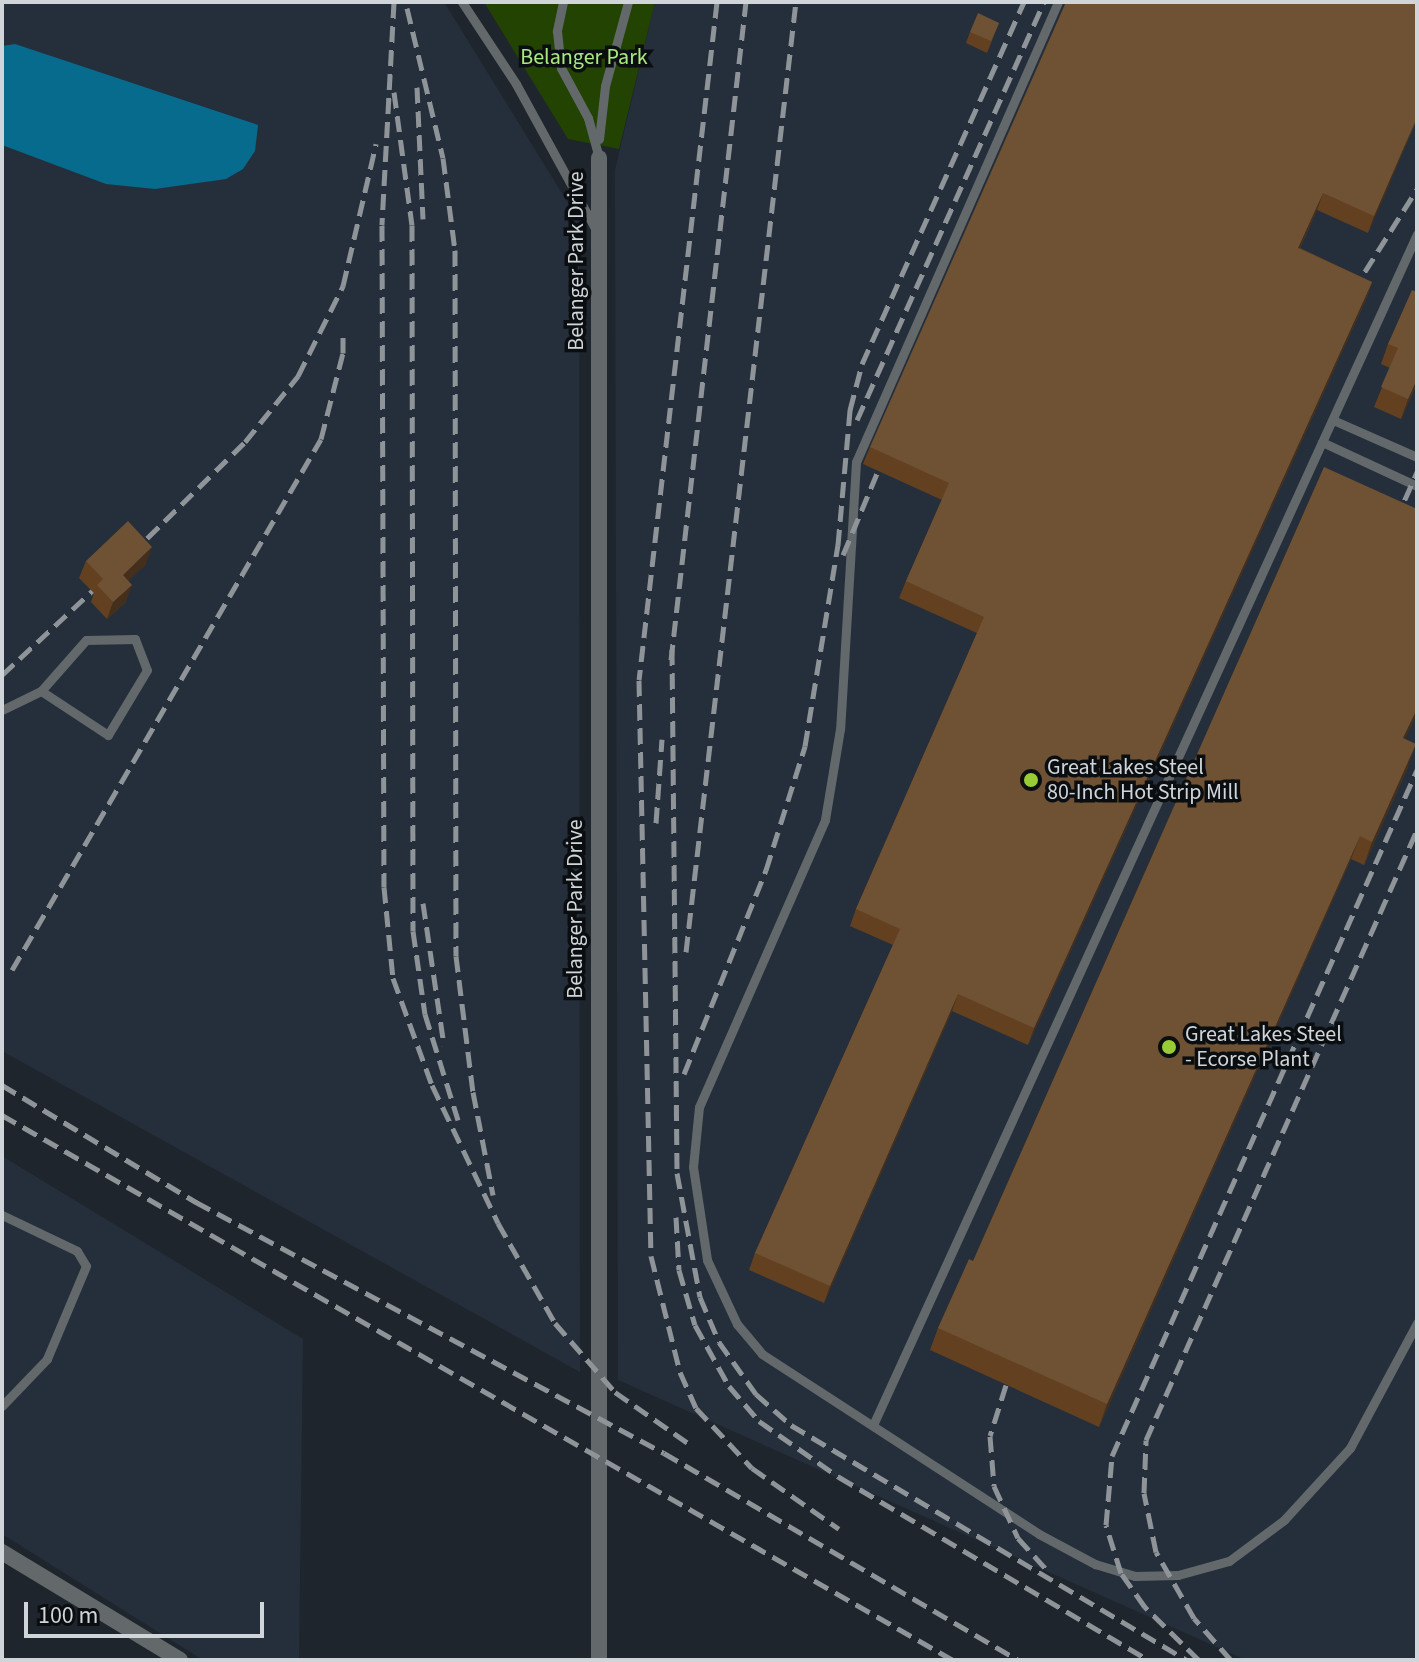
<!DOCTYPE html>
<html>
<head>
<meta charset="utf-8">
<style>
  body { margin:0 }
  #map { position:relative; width:1419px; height:1662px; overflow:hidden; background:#1f252c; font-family:"Source Sans 3",sans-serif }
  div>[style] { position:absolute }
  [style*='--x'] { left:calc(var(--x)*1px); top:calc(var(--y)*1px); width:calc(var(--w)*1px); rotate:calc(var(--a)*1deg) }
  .built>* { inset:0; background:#252f3b }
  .green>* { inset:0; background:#224302 }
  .water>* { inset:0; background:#076b8e }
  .service>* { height:9px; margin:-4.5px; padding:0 4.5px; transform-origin:4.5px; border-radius:4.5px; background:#63696b }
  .minor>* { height:16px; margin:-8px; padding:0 8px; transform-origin:8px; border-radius:8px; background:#63696b }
  .rail>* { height:5px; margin-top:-2.5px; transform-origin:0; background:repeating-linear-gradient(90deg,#8f9499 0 16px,transparent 0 24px) }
  .wall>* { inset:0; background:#634120 }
  .shaded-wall>* { inset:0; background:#432f1c }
  .building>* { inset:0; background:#6f5134 }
  .dots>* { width:22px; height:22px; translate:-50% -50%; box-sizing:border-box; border:4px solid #0b0e11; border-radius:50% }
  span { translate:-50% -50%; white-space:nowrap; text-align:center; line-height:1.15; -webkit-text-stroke:7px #0b0e11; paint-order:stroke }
  .park-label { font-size:22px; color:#aae97f }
  .street-label { font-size:22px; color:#d0d5d9 }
  .poi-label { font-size:22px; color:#d0d5d9 }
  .left { translate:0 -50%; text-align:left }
  .frame { position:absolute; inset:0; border:4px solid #d0d5d9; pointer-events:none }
  .scale { position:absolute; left:24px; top:1602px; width:240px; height:36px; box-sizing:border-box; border:4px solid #d0d5d9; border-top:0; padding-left:10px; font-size:24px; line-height:28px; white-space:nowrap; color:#d0d5d9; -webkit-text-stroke:6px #0b0e11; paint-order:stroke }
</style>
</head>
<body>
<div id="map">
  <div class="built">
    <i style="clip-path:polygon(2px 2px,444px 2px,579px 221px,580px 1372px,2px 1051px)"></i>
    <i style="clip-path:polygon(655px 2px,1417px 2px,1417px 1660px,1246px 1660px,618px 1380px,615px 170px)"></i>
    <i style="clip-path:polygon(2px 1156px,303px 1339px,299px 1660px,203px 1660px,2px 1534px)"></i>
  </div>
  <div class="green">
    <i style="clip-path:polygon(484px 2px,655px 2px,619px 149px,568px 139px)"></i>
  </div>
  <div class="water">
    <i style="clip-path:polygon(15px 44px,258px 125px,255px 151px,243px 169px,226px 179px,155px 189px,106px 184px,2px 145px,2px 46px)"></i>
  </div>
  <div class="service">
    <i style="--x:462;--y:2;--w:98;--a:56.6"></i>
    <i style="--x:516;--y:84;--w:166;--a:61.3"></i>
    <i style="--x:563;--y:2;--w:30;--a:102"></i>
    <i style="--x:557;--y:31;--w:37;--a:84"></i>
    <i style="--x:561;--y:68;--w:57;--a:61.6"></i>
    <i style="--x:588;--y:118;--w:41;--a:74.6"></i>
    <i style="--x:1058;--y:2;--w:502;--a:113.71"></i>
    <i style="--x:856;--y:462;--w:267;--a:93.4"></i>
    <i style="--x:840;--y:729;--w:92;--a:99.4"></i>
    <i style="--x:825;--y:820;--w:313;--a:113.7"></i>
    <i style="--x:699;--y:1107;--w:60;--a:95.7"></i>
    <i style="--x:693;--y:1167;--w:94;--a:81.4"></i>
    <i style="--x:707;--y:1260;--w:71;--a:64.9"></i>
    <i style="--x:737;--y:1324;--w:39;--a:50"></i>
    <i style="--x:762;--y:1354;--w:330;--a:33"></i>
    <i style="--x:1039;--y:1534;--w:64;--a:28.2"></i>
    <i style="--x:1095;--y:1564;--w:42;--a:16.7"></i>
    <i style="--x:1135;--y:1576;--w:43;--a:-1.3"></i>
    <i style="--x:1178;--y:1575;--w:53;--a:-15.4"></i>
    <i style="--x:1229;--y:1561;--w:69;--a:-36.7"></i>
    <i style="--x:1284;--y:1520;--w:98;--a:-47.5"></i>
    <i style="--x:1350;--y:1448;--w:142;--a:-61.8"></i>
    <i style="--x:599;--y:139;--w:53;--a:-83.5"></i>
    <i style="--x:605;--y:86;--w:87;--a:-74.7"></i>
    <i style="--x:1333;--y:420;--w:92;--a:23.8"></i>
    <i style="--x:1322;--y:442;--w:105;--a:24.9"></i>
    <i style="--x:2;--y:710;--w:43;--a:-26"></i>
    <i style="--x:41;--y:691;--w:68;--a:-48.6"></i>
    <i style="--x:86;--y:640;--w:49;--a:-1.2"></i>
    <i style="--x:135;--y:639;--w:33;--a:69"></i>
    <i style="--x:147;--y:670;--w:76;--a:121"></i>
    <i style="--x:108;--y:735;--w:80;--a:-146.7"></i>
    <i style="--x:2;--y:1215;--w:83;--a:25.6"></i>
    <i style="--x:77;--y:1251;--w:17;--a:59"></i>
    <i style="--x:86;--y:1266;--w:101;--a:112.8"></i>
    <i style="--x:47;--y:1359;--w:65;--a:133.8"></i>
    <i style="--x:873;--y:1425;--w:1309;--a:-65.45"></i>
  </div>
  <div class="minor">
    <i style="--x:2;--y:1552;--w:208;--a:31.2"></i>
    <i style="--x:599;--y:1660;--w:1502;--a:-90"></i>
  </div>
  <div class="rail">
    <i style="--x:394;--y:2;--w:223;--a:93.1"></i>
    <i style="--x:382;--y:225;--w:662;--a:89.83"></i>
    <i style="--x:384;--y:887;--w:91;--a:84.4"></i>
    <i style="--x:393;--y:978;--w:114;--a:70"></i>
    <i style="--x:432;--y:1085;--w:153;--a:64.4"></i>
    <i style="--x:498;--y:1223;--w:115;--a:60.3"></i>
    <i style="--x:555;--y:1323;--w:91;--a:49"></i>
    <i style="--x:615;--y:1392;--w:94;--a:35"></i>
    <i style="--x:717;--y:2;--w:682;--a:96.56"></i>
    <i style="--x:639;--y:680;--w:576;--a:88.81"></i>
    <i style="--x:651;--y:1256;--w:120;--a:76"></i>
    <i style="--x:680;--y:1372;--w:39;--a:66"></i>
    <i style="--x:696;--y:1408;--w:82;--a:47"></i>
    <i style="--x:752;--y:1468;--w:106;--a:35"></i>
    <i style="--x:407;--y:8;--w:154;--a:76.5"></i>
    <i style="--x:443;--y:158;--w:93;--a:82.6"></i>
    <i style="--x:455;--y:250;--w:706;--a:89.92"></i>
    <i style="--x:456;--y:956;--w:137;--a:82.9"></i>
    <i style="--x:473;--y:1092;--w:105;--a:79"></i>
    <i style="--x:417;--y:87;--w:132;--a:87.4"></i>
    <i style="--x:394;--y:92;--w:134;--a:82.3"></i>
    <i style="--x:412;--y:225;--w:706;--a:89.92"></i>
    <i style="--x:413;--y:931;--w:84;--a:81.8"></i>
    <i style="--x:425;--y:1014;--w:111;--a:72.7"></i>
    <i style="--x:1352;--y:292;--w:122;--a:-57.7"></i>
    <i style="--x:857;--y:420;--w:458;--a:-65.9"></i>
    <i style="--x:1395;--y:522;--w:55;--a:-66.3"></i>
    <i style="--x:130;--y:555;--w:161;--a:-44.5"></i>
    <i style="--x:245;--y:442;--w:85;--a:-51.2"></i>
    <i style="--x:298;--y:376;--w:101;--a:-63.4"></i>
    <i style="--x:343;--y:286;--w:146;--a:-76.9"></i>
    <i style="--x:843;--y:555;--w:91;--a:-67.4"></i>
    <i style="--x:672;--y:649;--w:524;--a:89.45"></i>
    <i style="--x:677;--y:1173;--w:126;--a:79.5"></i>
    <i style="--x:700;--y:1297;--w:49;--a:67.1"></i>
    <i style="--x:719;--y:1342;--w:64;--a:54.6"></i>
    <i style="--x:756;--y:1394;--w:47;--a:41.5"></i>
    <i style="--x:791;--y:1425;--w:460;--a:30.7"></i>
    <i style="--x:671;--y:660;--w:662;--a:-83.5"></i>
    <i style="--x:2;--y:675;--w:144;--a:-43"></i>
    <i style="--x:656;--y:823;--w:84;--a:-85.9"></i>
    <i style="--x:423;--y:903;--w:144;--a:81.6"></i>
    <i style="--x:686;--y:952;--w:956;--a:-83.4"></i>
    <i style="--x:12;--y:970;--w:614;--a:-59.8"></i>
    <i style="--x:321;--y:439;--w:89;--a:-75.7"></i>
    <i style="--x:343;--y:353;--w:23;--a:-90"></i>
    <i style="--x:684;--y:1074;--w:220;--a:-68.1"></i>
    <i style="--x:766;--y:870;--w:130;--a:-72.5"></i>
    <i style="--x:805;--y:746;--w:204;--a:-80.7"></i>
    <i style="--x:838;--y:545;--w:136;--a:-84.9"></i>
    <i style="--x:850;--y:410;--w:48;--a:-75.4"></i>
    <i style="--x:862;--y:364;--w:397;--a:-65.9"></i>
    <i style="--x:2;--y:1085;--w:227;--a:31.1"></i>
    <i style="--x:196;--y:1202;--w:531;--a:28.21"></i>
    <i style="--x:664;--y:1453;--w:410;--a:30.3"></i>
    <i style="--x:2;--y:1115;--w:1096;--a:29.82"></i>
    <i style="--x:676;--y:1217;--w:53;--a:86.8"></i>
    <i style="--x:679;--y:1270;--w:57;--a:73.8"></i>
    <i style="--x:695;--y:1325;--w:70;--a:60.9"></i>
    <i style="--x:729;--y:1386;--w:46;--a:49.4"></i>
    <i style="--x:759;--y:1421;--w:98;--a:35"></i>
    <i style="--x:839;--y:1477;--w:359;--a:30.6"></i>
    <i style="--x:1006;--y:1385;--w:53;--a:107.4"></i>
    <i style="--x:990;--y:1436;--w:50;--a:85.4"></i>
    <i style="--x:994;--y:1486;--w:57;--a:65.2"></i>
    <i style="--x:1018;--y:1538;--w:43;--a:47.8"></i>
    <i style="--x:1199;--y:1660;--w:76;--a:-135.5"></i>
    <i style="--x:1145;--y:1607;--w:42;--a:-125.2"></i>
    <i style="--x:1121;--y:1573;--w:50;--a:-107.4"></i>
    <i style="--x:1106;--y:1525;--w:69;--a:-85"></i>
    <i style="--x:1112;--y:1456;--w:751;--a:-66.03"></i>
    <i style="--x:1231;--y:1660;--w:56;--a:-131.4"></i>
    <i style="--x:1194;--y:1618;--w:76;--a:-119.9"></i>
    <i style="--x:1156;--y:1552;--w:60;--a:-101.5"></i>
    <i style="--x:1144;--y:1493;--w:53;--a:-87.8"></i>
    <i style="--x:1146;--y:1440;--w:667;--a:-66.05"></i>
  </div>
  <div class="wall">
    <i style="clip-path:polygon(1417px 2px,1417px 119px,1368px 233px,1317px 210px,1300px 248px,1372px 282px,1366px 299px,1028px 1045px,952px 1011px,824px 1303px,749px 1270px,755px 1253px,893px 945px,850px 926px,856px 909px,977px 633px,899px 598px,906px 581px,942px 500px,863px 464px,870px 447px)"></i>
    <i style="clip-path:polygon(999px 23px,987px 53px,966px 43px,970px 32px)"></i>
    <i style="clip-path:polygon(1417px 292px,1417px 383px,1401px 419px,1374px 407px,1390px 368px,1381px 364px,1388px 344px)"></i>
    <i style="clip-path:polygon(86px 561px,146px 564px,128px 581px,126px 602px,107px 619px,91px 602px,94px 593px,79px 578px)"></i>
    <i style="clip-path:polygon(1405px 739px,1408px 767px,1364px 865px,1351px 859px,1099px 1427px,930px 1350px,938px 1328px,973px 1261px)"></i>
  </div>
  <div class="shaded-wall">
    <i style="clip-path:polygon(1417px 117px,1386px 193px,1368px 233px,1374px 216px)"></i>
    <i style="clip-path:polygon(1323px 193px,1317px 210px,1292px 265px,1298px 248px)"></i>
    <i style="clip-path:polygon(1372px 282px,1366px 299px,1028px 1045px,1034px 1028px)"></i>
    <i style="clip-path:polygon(1417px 379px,1417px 383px,1401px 419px,1408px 399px)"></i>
    <i style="clip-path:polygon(152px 547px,146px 564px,117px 592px,123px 575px)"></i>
    <i style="clip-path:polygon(132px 585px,126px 602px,107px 619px,113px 602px)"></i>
    <i style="clip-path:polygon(1417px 709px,1417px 714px,1395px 761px,1403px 738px)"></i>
    <i style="clip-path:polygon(1416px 744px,1408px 767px,1364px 865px,1372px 842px)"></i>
    <i style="clip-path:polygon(1360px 836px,1351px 859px,1099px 1427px,1107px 1404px)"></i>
    <i style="clip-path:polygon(958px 994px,952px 1011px,824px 1303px,830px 1286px)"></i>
  </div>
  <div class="building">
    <i style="clip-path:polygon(1066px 2px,1417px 2px,1417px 117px,1374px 216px,1323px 193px,1298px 248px,1372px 282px,1034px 1028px,958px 994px,830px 1286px,755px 1253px,900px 929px,856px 909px,984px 617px,906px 581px,949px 483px,870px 447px)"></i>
    <i style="clip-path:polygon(978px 13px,999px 23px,991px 41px,970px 32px)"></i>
    <i style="clip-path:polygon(1412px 290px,1417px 292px,1417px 379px,1408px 399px,1381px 387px,1398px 348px,1388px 344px)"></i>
    <i style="clip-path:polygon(1324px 467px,1417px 509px,1417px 709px,1403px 738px,1416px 744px,1372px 842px,1360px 836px,1107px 1404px,938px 1328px,969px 1259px,973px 1261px)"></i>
    <i style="clip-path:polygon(128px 521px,152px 547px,123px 575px,132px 585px,113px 602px,97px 585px,103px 579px,86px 561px)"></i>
  </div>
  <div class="dots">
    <i style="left:1031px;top:780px;background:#99cb36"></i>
    <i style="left:1169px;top:1047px;background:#99cb36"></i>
  </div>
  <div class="park-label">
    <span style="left:584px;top:58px">Belanger Park</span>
  </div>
  <div class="street-label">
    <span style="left:577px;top:261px;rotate:-90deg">Belanger Park Drive</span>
    <span style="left:576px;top:909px;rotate:-90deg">Belanger Park Drive</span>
  </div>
  <div class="poi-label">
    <span class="left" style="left:1047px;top:780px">Great Lakes Steel<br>80-Inch Hot Strip Mill</span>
    <span class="left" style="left:1185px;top:1047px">Great Lakes Steel<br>- Ecorse Plant</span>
  </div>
  <div class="frame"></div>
  <div class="scale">100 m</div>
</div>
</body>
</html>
